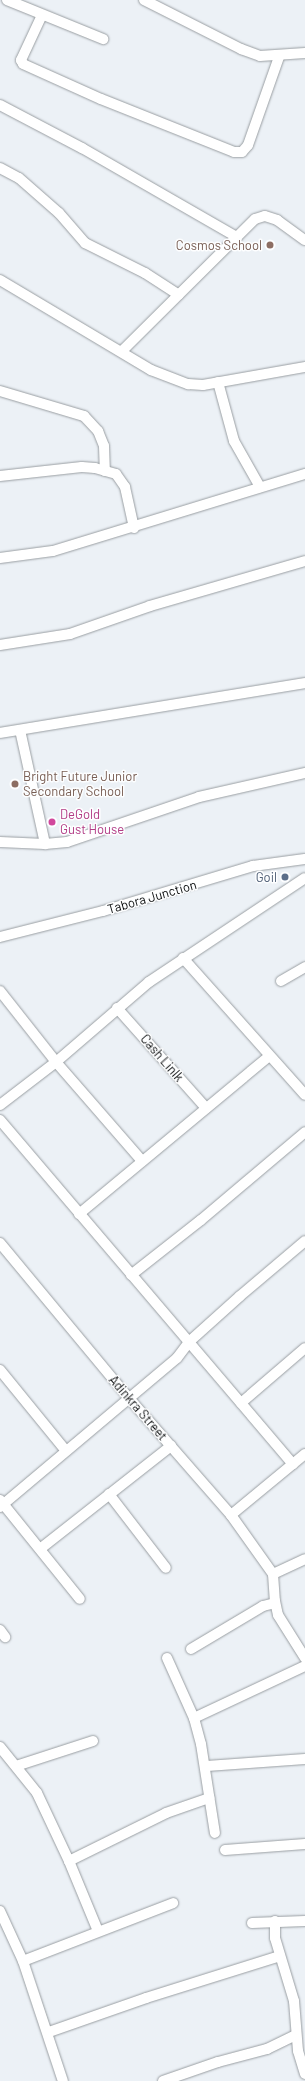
<!DOCTYPE html>
<html>
<head>
<meta charset="utf-8">
<style>
  body { margin:0 }
  #map { position:relative; width:305px; height:2081px; overflow:hidden; background:#ecf1f6; font-family:Barlow,sans-serif }
  div>[style] { position:absolute }
  [style*='--x'] { left:calc(var(--x)*1px); top:calc(var(--y)*1px); width:calc(var(--w)*1px); rotate:calc(var(--a)*1deg) }
  .roads { filter:drop-shadow(0 0 1px #999ea2) drop-shadow(0 0 1px #999ea2) }
  .minor>* { height:10px; margin:-5px; padding:0 5px; transform-origin:5px; border-radius:5px; background:#fff }
  .dots>* { width:11px; height:11px; translate:-50% -50%; box-sizing:border-box; border:2px solid #fdfeff; border-radius:50% }
  span { translate:-50% -50%; white-space:nowrap; text-align:center; line-height:1.15; -webkit-text-stroke:3px #fdfeff; paint-order:stroke }
  .education-label { font-size:13px; color:#785e54 }
  .right { translate:-100% -50%; text-align:right }
  .left { translate:0 -50%; text-align:left }
  .hotel-label { font-size:13px; color:#b23c85 }
  .service-label { font-size:13px; color:#4e5e75 }
  .street-label { font-size:13px; color:#0d0f10 }
</style>
</head>
<body>
<div id="map">
  <div class="roads">
    <div class="minor">
      <i style="--x:7;--y:0;--w:104;--a:22.1"></i>
      <i style="--x:144;--y:0;--w:109;--a:26.8"></i>
      <i style="--x:241;--y:49;--w:20;--a:20"></i>
      <i style="--x:260;--y:56;--w:45;--a:-3.8"></i>
      <i style="--x:42;--y:15;--w:50;--a:115"></i>
      <i style="--x:21;--y:60;--w:4;--a:63"></i>
      <i style="--x:23;--y:64;--w:85;--a:24.2"></i>
      <i style="--x:101;--y:99;--w:143;--a:21.7"></i>
      <i style="--x:234;--y:152;--w:8;--a:0"></i>
      <i style="--x:242;--y:152;--w:9;--a:-49"></i>
      <i style="--x:248;--y:145;--w:93;--a:-70.6"></i>
      <i style="--x:0;--y:105;--w:93;--a:27.7"></i>
      <i style="--x:82;--y:148;--w:179;--a:29.9"></i>
      <i style="--x:0;--y:168;--w:21;--a:28"></i>
      <i style="--x:19;--y:178;--w:53;--a:41.2"></i>
      <i style="--x:59;--y:213;--w:40;--a:49"></i>
      <i style="--x:85;--y:243;--w:67;--a:26.6"></i>
      <i style="--x:145;--y:273;--w:40;--a:32.9"></i>
      <i style="--x:0;--y:280;--w:176;--a:30.8"></i>
      <i style="--x:151;--y:370;--w:40;--a:21"></i>
      <i style="--x:188;--y:384;--w:15;--a:4"></i>
      <i style="--x:203;--y:385;--w:104;--a:-10"></i>
      <i style="--x:122;--y:351;--w:187;--a:-44.8"></i>
      <i style="--x:255;--y:219;--w:10;--a:-17"></i>
      <i style="--x:265;--y:216;--w:13;--a:18"></i>
      <i style="--x:277;--y:220;--w:34;--a:36"></i>
      <i style="--x:218;--y:382;--w:61;--a:74.8"></i>
      <i style="--x:234;--y:441;--w:53;--a:60.5"></i>
      <i style="--x:0;--y:391;--w:88;--a:16.6"></i>
      <i style="--x:84;--y:416;--w:21;--a:47"></i>
      <i style="--x:98;--y:431;--w:16;--a:68"></i>
      <i style="--x:104;--y:446;--w:25;--a:88"></i>
      <i style="--x:0;--y:476;--w:82;--a:-6.3"></i>
      <i style="--x:82;--y:467;--w:13;--a:4"></i>
      <i style="--x:95;--y:468;--w:22;--a:16"></i>
      <i style="--x:116;--y:474;--w:16;--a:55"></i>
      <i style="--x:125;--y:487;--w:42;--a:77.6"></i>
      <i style="--x:0;--y:558;--w:53;--a:-7.5"></i>
      <i style="--x:53;--y:551;--w:264;--a:-17"></i>
      <i style="--x:0;--y:645;--w:71;--a:-8.9"></i>
      <i style="--x:70;--y:634;--w:85;--a:-19.3"></i>
      <i style="--x:150;--y:606;--w:161;--a:-16.2"></i>
      <i style="--x:20;--y:730;--w:117;--a:77.6"></i>
      <i style="--x:0;--y:733;--w:309;--a:-9.3"></i>
      <i style="--x:0;--y:842;--w:45;--a:2.5"></i>
      <i style="--x:45;--y:844;--w:22;--a:-5"></i>
      <i style="--x:67;--y:842;--w:139;--a:-18.8"></i>
      <i style="--x:199;--y:797;--w:109;--a:-12.8"></i>
      <i style="--x:0;--y:937;--w:106;--a:-14.2"></i>
      <i style="--x:103;--y:911;--w:157;--a:-16.7"></i>
      <i style="--x:253;--y:866;--w:52;--a:-7.7"></i>
      <i style="--x:183;--y:958;--w:183;--a:48.3"></i>
      <i style="--x:281;--y:981;--w:28;--a:-30"></i>
      <i style="--x:0;--y:991;--w:90;--a:51.7"></i>
      <i style="--x:56;--y:1062;--w:131;--a:49"></i>
      <i style="--x:117;--y:1008;--w:134;--a:48.3"></i>
      <i style="--x:0;--y:1105;--w:71;--a:-37.5"></i>
      <i style="--x:56;--y:1062;--w:123;--a:-40.7"></i>
      <i style="--x:149;--y:982;--w:187;--a:-33.7"></i>
      <i style="--x:0;--y:1120;--w:452;--a:49.6"></i>
      <i style="--x:79;--y:1214;--w:247;--a:-39.7"></i>
      <i style="--x:0;--y:1243;--w:200;--a:50.3"></i>
      <i style="--x:128;--y:1397;--w:157;--a:48.9"></i>
      <i style="--x:231;--y:1515;--w:72;--a:54.6"></i>
      <i style="--x:131;--y:1275;--w:89;--a:-38.2"></i>
      <i style="--x:201;--y:1220;--w:136;--a:-40.2"></i>
      <i style="--x:0;--y:1370;--w:104;--a:50.8"></i>
      <i style="--x:241;--y:1403;--w:84;--a:-40.7"></i>
      <i style="--x:109;--y:1494;--w:93;--a:52.4"></i>
      <i style="--x:0;--y:1500;--w:127;--a:51.1"></i>
      <i style="--x:0;--y:1507;--w:231;--a:-40.1"></i>
      <i style="--x:177;--y:1358;--w:21;--a:-53"></i>
      <i style="--x:190;--y:1341;--w:67;--a:-42"></i>
      <i style="--x:240;--y:1296;--w:85;--a:-40.2"></i>
      <i style="--x:231;--y:1515;--w:96;--a:-39.5"></i>
      <i style="--x:40;--y:1549;--w:167;--a:-38.2"></i>
      <i style="--x:273;--y:1574;--w:27;--a:86"></i>
      <i style="--x:275;--y:1601;--w:14;--a:78"></i>
      <i style="--x:278;--y:1615;--w:51;--a:57.9"></i>
      <i style="--x:273;--y:1574;--w:35;--a:-25"></i>
      <i style="--x:0;--y:1630;--w:9;--a:54"></i>
      <i style="--x:191;--y:1649;--w:84;--a:-30.8"></i>
      <i style="--x:263;--y:1606;--w:12;--a:-14"></i>
      <i style="--x:167;--y:1658;--w:66;--a:65.8"></i>
      <i style="--x:194;--y:1718;--w:27;--a:75"></i>
      <i style="--x:201;--y:1744;--w:90;--a:81.1"></i>
      <i style="--x:194;--y:1718;--w:123;--a:-25.1"></i>
      <i style="--x:0;--y:1747;--w:59;--a:51.2"></i>
      <i style="--x:37;--y:1793;--w:75;--a:64.8"></i>
      <i style="--x:69;--y:1861;--w:76;--a:67.5"></i>
      <i style="--x:16;--y:1766;--w:81;--a:-18"></i>
      <i style="--x:207;--y:1766;--w:98;--a:-4.1"></i>
      <i style="--x:225;--y:1850;--w:80;--a:-4.3"></i>
      <i style="--x:69;--y:1861;--w:108;--a:-26.3"></i>
      <i style="--x:166;--y:1813;--w:46;--a:-19.2"></i>
      <i style="--x:0;--y:1911;--w:55;--a:65.3"></i>
      <i style="--x:23;--y:1961;--w:126;--a:71.6"></i>
      <i style="--x:275;--y:1921;--w:17;--a:90"></i>
      <i style="--x:275;--y:1938;--w:66;--a:73.2"></i>
      <i style="--x:294;--y:2001;--w:50;--a:85.4"></i>
      <i style="--x:298;--y:2051;--w:24;--a:73"></i>
      <i style="--x:252;--y:1923;--w:53;--a:-2.2"></i>
      <i style="--x:23;--y:1961;--w:161;--a:-21.1"></i>
      <i style="--x:49;--y:2032;--w:103;--a:-19.3"></i>
      <i style="--x:146;--y:1998;--w:140;--a:-17.4"></i>
      <i style="--x:163;--y:2081;--w:58;--a:-19.1"></i>
      <i style="--x:218;--y:2062;--w:51;--a:-14.9"></i>
      <i style="--x:267;--y:2049;--w:32;--a:-26"></i>
    </div>
  </div>
  <div class="dots">
    <i style="left:270px;top:245px;background:#8d6e63"></i>
    <i style="left:15px;top:784px;background:#8d6e63"></i>
    <i style="left:52px;top:822px;background:#d1479c"></i>
    <i style="left:285px;top:877px;background:#5c6f8a"></i>
  </div>
  <div class="education-label">
    <span class="right" style="left:262px;top:245px">Cosmos School</span>
    <span class="left" style="left:23px;top:784px">Bright Future Junior<br>Secondary School</span>
  </div>
  <div class="hotel-label">
    <span class="left" style="left:60px;top:822px">DeGold<br>Gust House</span>
  </div>
  <div class="service-label">
    <span class="right" style="left:277px;top:877px">Goil</span>
  </div>
  <div class="street-label">
    <span style="left:152px;top:897px;rotate:-16deg">Tabora Junction</span>
    <span style="left:162px;top:1058px;rotate:49deg">Cash Linlk</span>
    <span style="left:138px;top:1408px;rotate:49deg">Adinkra Street</span>
  </div>
</div>
</body>
</html>
